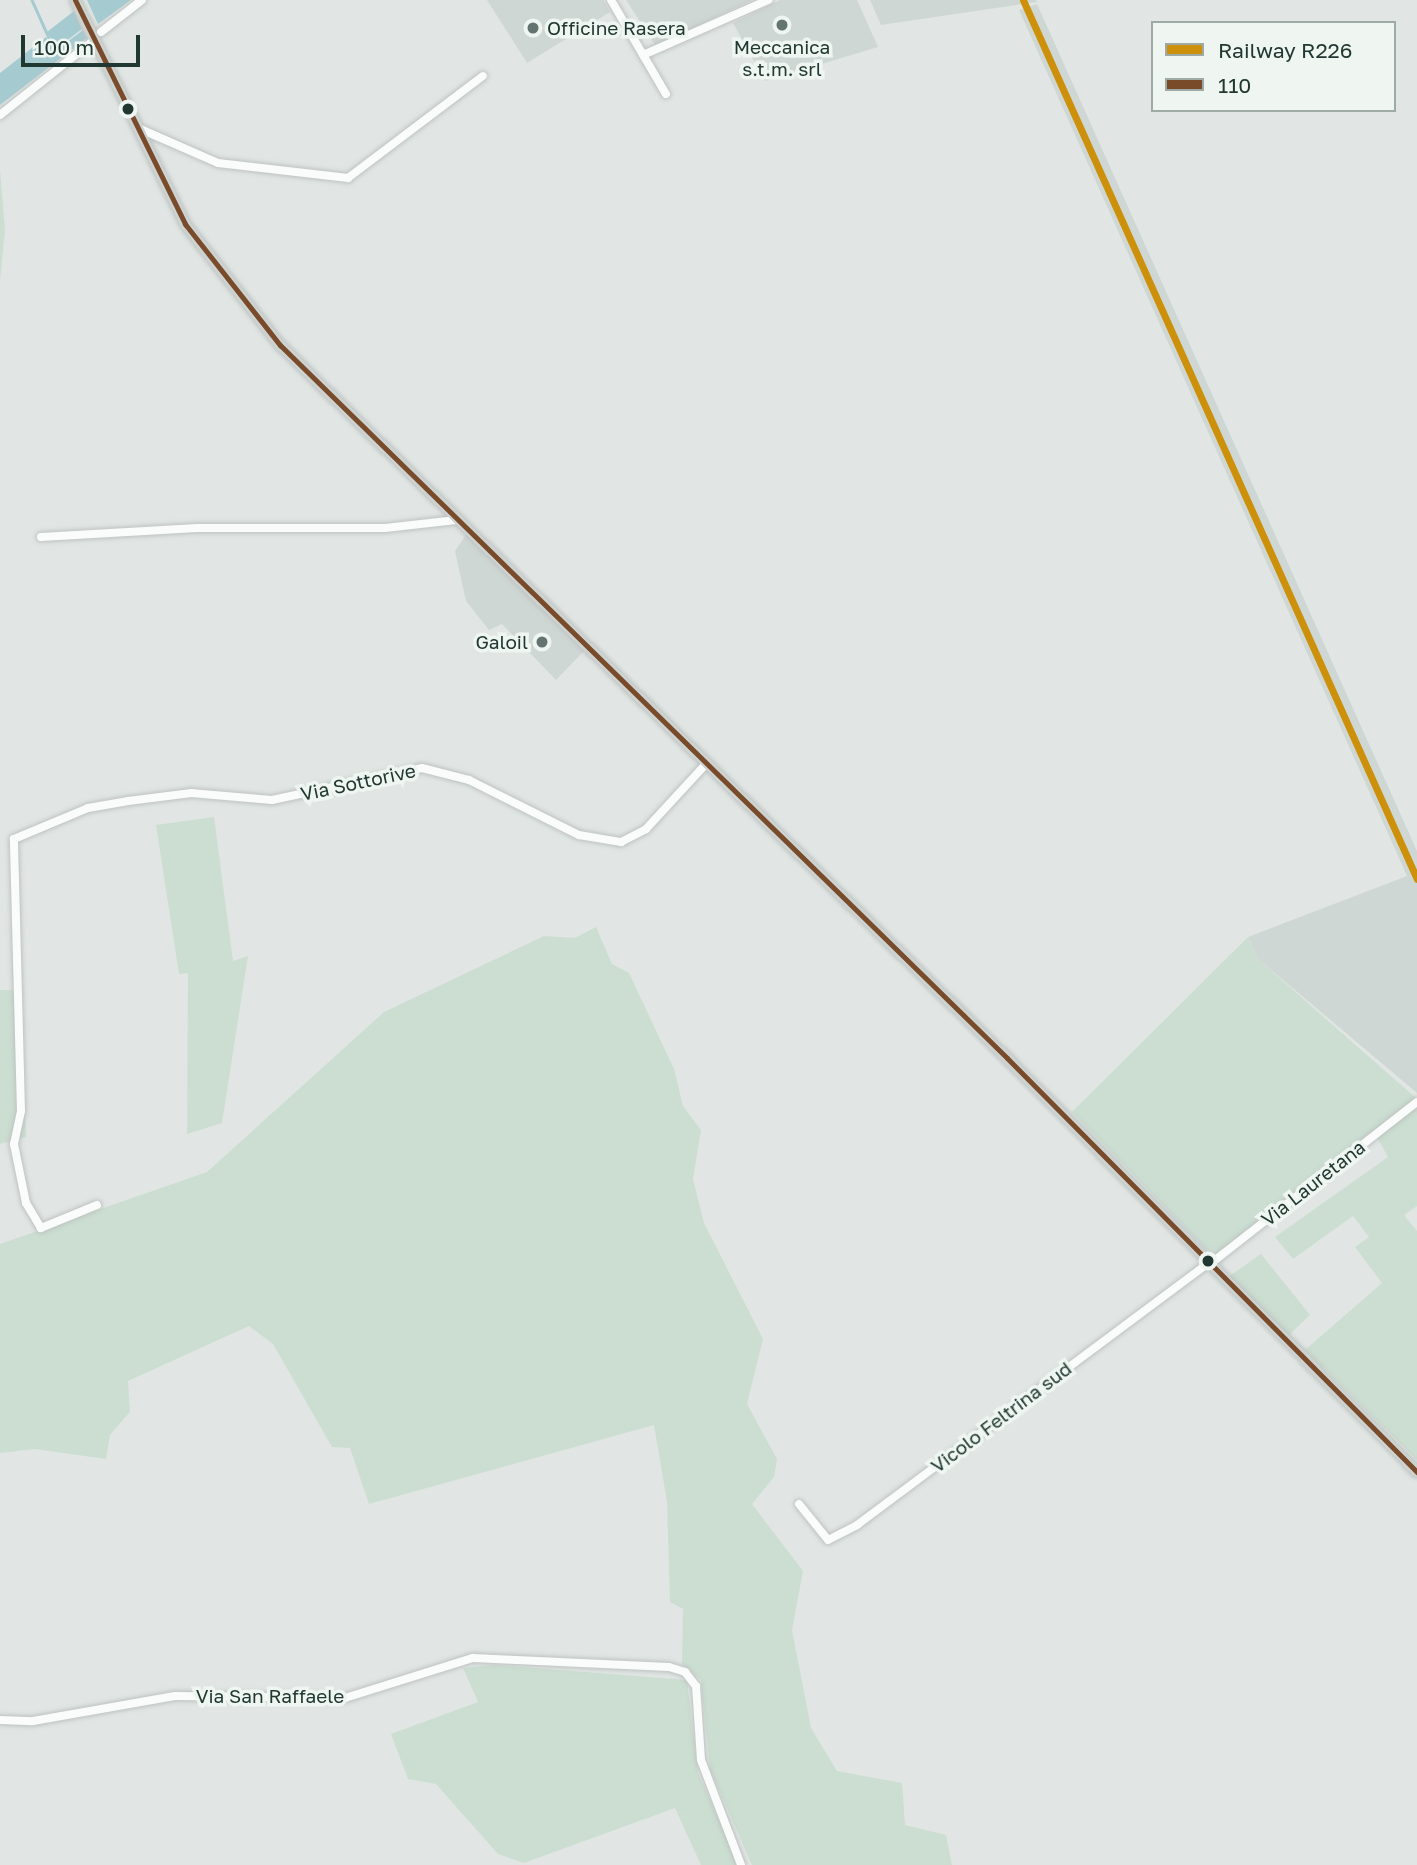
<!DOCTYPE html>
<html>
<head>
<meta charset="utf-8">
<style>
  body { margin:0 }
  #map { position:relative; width:1417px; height:1865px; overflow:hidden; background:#e1e6e4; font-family:"Golos Text",sans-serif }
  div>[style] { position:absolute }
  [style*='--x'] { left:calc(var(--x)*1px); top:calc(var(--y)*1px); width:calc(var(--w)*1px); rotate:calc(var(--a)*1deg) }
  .built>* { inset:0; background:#cfd7d4 }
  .green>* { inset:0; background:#cbded1 }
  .water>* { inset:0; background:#a5cbd1 }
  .stream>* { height:2.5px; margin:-1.25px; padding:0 1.25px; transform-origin:1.25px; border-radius:1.25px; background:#a5cbd1 }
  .roads { filter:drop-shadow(0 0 2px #bec3c1) drop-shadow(0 0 2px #bec3c1) }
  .minor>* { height:8px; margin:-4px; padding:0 4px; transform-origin:4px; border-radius:4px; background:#fafbfb }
  .major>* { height:10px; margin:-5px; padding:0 5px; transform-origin:5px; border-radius:5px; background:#cdd3d1 }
  .bus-1>* { height:5px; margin:-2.5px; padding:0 2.5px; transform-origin:2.5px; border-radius:2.5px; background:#7a4b2a }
  .rail-1>* { height:7px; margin:-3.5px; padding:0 3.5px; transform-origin:3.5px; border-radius:3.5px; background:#cc900a }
  .dots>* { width:19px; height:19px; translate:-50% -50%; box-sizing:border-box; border:4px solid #eff6f2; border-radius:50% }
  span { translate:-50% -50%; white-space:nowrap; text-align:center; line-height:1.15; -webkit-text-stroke:7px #eff6f2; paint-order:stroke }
  .poi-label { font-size:19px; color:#213731 }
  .left { translate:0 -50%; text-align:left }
  .right { translate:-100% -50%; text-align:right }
  .street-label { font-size:19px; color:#213731 }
  .legend { position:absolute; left:1151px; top:21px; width:245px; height:91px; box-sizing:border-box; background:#eff6f2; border:2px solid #9daaa5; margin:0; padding:9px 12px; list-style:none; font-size:21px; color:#213731 }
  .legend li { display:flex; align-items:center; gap:14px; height:35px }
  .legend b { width:35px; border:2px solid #9daaa5 }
  .scale { position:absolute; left:21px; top:35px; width:119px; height:32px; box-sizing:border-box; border:4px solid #213731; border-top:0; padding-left:9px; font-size:21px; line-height:24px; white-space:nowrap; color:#213731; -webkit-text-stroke:5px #eff6f2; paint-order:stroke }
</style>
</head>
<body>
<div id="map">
  <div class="built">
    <i style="clip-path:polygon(487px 0,603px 0,610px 12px,527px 63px)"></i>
    <i style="clip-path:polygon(626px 0,752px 0,656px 46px)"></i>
    <i style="clip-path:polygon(780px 0,857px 0,878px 47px,765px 81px,733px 23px)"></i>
    <i style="clip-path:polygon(870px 0,1036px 0,1037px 2px,881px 25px)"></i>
    <i style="clip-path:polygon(1037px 4px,1417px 851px,1417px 1093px,1258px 959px,1248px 937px,1407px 876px,1019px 10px)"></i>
    <i style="clip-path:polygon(467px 533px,584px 651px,556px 680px,502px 624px,489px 630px,466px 601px,455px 551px)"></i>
  </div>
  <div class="green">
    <i style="clip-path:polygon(0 170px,5px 230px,0 281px)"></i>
    <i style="clip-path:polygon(214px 817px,233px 961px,248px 956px,222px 1123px,187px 1134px,188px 973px,179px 974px,156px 825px)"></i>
    <i style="clip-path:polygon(596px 927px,612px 964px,629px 973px,674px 1069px,683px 1106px,701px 1130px,693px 1179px,704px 1223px,763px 1339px,747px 1404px,777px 1459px,774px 1477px,752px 1504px,803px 1571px,792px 1630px,811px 1728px,837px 1771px,902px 1783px,905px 1825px,946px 1835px,952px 1865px,752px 1865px,710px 1769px,701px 1680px,682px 1664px,683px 1609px,670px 1602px,667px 1502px,654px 1425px,369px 1504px,350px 1448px,332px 1447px,273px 1344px,249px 1326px,128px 1381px,130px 1412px,110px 1435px,106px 1459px,35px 1449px,0 1453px,0 1244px,207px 1172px,384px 1012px,544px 936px,575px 938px)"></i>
    <i style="clip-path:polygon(1248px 937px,1258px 959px,1417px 1099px,1213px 1256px,1072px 1112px)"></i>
    <i style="clip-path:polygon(0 990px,21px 990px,26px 1137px,0 1144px)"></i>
    <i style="clip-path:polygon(1417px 1106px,1417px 1206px,1404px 1215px,1417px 1231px,1417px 1460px,1305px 1350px,1382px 1283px,1355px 1247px,1369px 1237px,1353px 1216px,1293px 1259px,1275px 1237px,1388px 1157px,1377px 1137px)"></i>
    <i style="clip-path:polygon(1261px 1254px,1310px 1315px,1288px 1336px,1228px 1277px)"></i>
    <i style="clip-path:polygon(495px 1665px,687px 1680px,698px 1773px,739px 1865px,701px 1865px,675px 1808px,524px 1863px,498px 1854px,436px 1784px,408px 1779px,391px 1734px,478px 1702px,463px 1668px)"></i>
  </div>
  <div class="water">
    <i style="clip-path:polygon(87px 0,131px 0,98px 24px)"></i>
    <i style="clip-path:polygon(74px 11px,82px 29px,57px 48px,47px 32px)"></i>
    <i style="clip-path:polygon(83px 30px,87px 38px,0 105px,0 73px,46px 37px,55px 51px)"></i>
  </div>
  <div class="stream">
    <i style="--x:32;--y:0;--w:44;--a:65.8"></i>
  </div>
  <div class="roads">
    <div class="minor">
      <i style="--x:611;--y:0;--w:109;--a:59.7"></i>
      <i style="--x:101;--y:32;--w:52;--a:-38"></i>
      <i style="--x:643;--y:55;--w:137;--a:-23.7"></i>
      <i style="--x:0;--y:115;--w:119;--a:-38.5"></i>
      <i style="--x:138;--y:128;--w:87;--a:23.6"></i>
      <i style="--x:218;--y:163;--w:131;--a:6.6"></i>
      <i style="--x:348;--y:178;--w:169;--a:-37.1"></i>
      <i style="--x:41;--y:537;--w:156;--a:-3.3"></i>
      <i style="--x:197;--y:528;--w:188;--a:0"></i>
      <i style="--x:385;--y:528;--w:72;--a:-6.3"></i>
      <i style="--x:97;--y:1205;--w:61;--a:157.7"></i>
      <i style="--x:41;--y:1228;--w:29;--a:-121"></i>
      <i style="--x:26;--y:1203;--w:60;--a:-101.5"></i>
      <i style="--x:14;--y:1144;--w:34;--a:-78"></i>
      <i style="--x:21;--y:1111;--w:272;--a:-91.5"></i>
      <i style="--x:14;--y:839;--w:80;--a:-22.7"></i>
      <i style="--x:88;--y:808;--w:41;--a:-9.9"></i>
      <i style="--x:128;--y:801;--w:64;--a:-7.2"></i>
      <i style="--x:191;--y:793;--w:81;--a:4.9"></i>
      <i style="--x:272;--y:800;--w:153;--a:-12"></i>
      <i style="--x:422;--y:768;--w:49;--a:14.3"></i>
      <i style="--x:469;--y:780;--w:123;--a:26.6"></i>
      <i style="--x:579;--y:835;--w:43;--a:9.5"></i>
      <i style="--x:621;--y:842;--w:28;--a:-27"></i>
      <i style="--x:646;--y:829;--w:87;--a:-47.3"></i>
      <i style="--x:1209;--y:1265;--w:264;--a:-38.1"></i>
      <i style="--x:799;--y:1504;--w:46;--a:51.1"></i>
      <i style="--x:828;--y:1540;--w:33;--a:-27"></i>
      <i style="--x:857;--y:1525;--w:438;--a:-36.7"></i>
      <i style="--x:0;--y:1720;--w:33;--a:2"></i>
      <i style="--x:33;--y:1721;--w:144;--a:-10"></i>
      <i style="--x:175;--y:1696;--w:170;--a:0.7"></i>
      <i style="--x:345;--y:1698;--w:134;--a:-17.4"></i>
      <i style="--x:473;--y:1658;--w:196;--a:2.6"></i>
      <i style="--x:669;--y:1667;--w:17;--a:17"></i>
      <i style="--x:685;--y:1672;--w:18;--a:52"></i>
      <i style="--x:696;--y:1686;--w:74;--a:86.1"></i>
      <i style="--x:701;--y:1760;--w:112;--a:69.1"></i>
    </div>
    <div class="major">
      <i style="--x:75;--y:0;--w:250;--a:63.8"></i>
      <i style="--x:185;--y:224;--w:154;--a:51.9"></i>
      <i style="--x:280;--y:345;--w:1018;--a:44.44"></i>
      <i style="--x:1007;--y:1058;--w:583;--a:45.28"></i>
    </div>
  </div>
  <div class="bus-1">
    <i style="--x:75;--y:0;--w:250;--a:63.8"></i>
    <i style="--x:185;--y:224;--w:154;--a:51.9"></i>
    <i style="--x:280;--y:345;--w:1018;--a:44.44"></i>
    <i style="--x:1007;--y:1058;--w:583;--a:45.28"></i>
  </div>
  <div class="rail-1">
    <i style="--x:1023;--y:0;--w:963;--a:65.86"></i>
  </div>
  <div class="dots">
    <i style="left:782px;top:25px;background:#647470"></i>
    <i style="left:533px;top:28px;background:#647470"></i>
    <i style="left:128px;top:109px;background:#213731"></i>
    <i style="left:542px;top:642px;background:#647470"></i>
    <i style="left:1208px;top:1261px;background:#213731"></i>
  </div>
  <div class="poi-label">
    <span class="left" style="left:547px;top:28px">Officine Rasera</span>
    <span style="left:782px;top:58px">Meccanica<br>s.t.m. srl</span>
    <span class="right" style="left:528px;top:642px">Galoil</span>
  </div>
  <div class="street-label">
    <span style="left:358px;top:782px;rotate:-12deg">Via Sottorive</span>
    <span style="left:1313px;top:1183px;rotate:-38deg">Via Lauretana</span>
    <span style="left:1001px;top:1417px;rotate:-37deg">Vicolo Feltrina sud</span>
    <span style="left:270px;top:1696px">Via San Raffaele</span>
  </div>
  <ul class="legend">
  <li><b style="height:9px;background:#cc900a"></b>Railway R226</li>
  <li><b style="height:9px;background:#7a4b2a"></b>110</li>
  </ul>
  <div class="scale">100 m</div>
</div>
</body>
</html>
